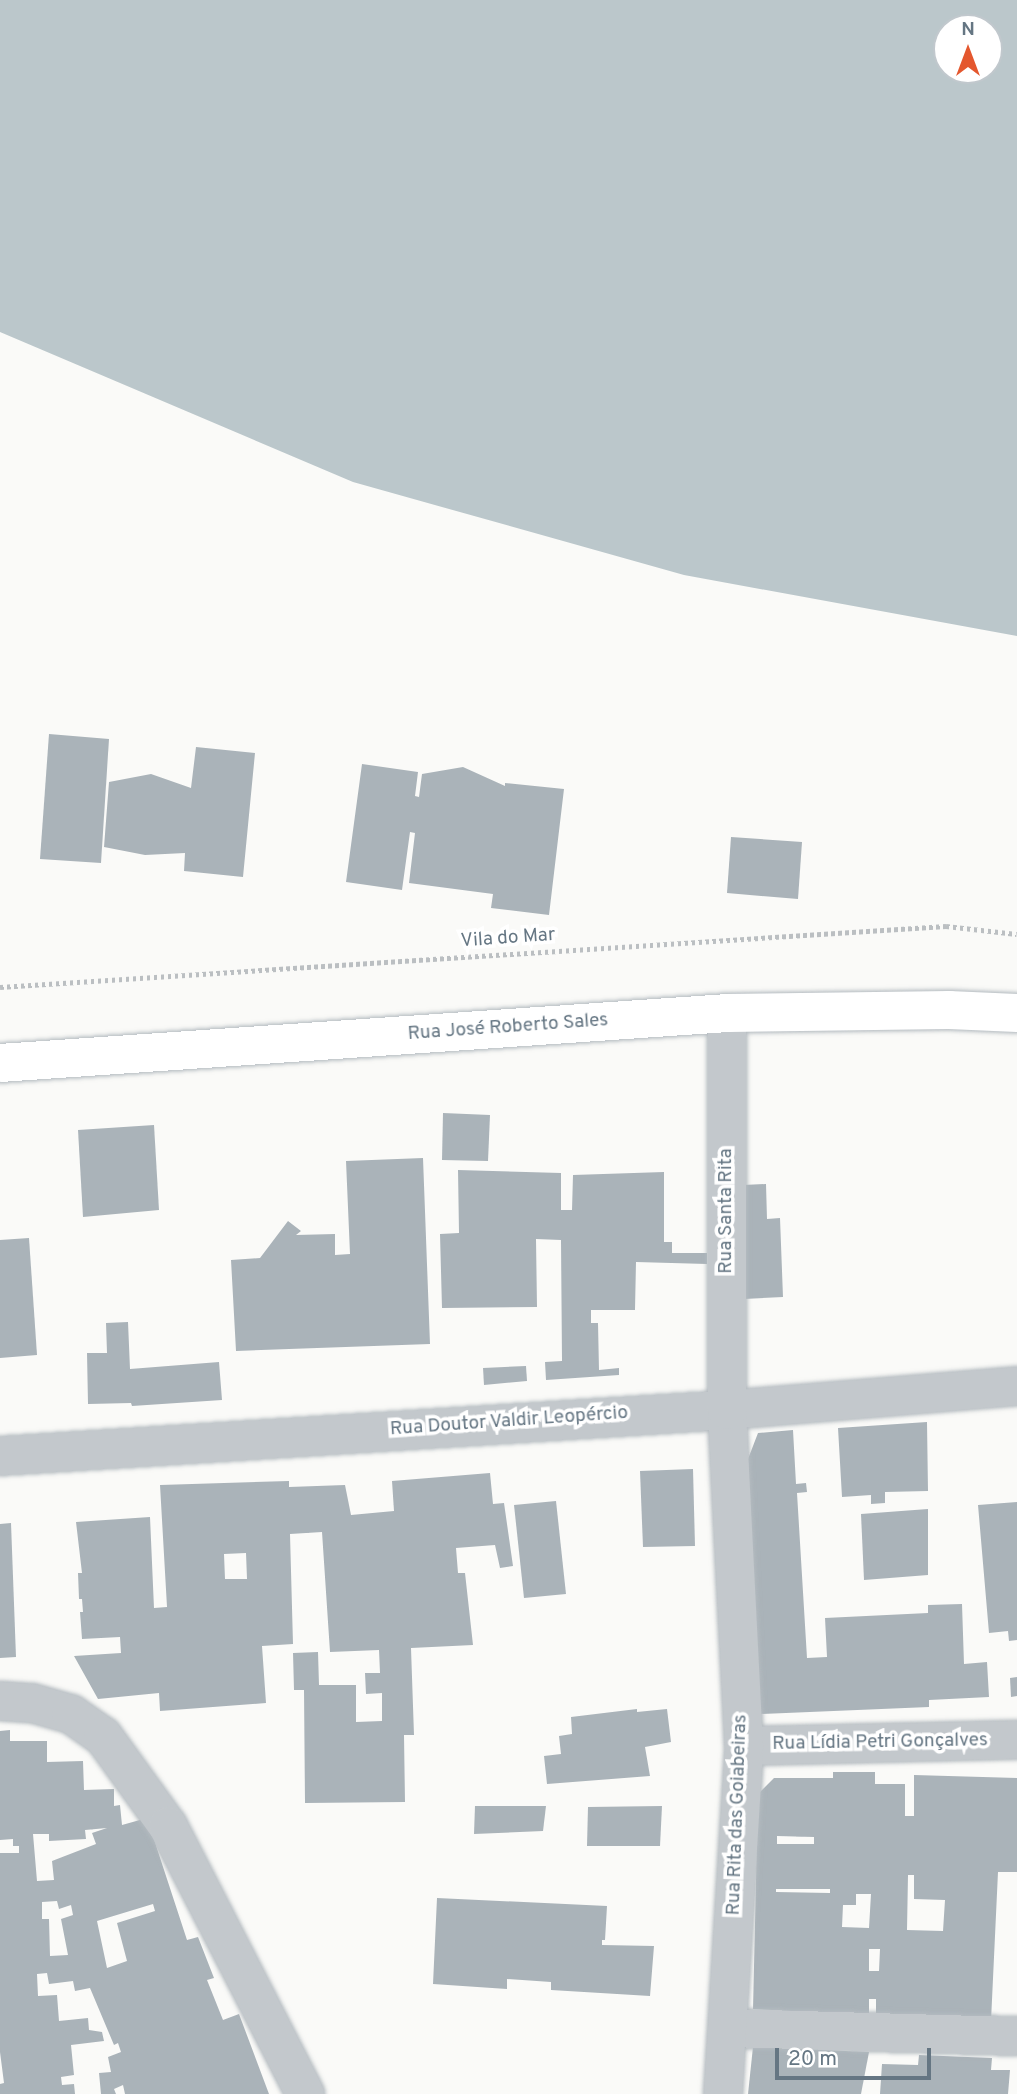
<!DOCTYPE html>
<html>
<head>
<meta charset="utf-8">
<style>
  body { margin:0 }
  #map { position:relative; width:1017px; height:2094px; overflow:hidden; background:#fafaf8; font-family:Overpass,sans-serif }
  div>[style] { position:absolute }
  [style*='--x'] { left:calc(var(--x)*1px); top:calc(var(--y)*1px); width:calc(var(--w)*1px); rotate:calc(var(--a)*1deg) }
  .water>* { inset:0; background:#bbc7cb }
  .building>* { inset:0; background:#aab3b9 }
  .path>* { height:4.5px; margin-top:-2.25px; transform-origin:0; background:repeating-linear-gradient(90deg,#bbbfc2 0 3.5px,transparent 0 7px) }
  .roads { filter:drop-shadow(0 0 2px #b3babf) drop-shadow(0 0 2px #b3babf) }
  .street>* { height:38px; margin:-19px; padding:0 19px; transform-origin:19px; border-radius:19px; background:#c3c8cc }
  .secondary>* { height:38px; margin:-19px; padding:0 19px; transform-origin:19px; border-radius:19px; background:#fff }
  span { translate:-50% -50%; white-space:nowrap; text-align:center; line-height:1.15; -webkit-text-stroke:7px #fff; paint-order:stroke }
  .street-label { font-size:19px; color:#657683 }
  .north { position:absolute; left:933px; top:14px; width:70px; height:70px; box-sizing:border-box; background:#fff; border:2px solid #c1c8cd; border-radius:50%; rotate:0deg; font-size:19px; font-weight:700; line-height:28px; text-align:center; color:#657683 }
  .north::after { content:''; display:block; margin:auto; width:24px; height:32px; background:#e4572e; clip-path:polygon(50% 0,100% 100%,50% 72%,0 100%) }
  .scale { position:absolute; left:775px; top:2048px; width:156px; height:32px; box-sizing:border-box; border:4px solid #657683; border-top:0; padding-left:9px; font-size:21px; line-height:24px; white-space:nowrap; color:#657683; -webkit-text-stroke:5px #fff; paint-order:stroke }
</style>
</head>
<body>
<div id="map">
  <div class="water">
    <i style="clip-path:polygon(evenodd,0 0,1017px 0,1017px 636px,684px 575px,353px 482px,0 332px,0 0,947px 28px,989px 28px,989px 70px,947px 70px,947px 28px)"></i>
  </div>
  <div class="building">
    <i style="clip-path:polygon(49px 734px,109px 739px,101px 863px,40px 859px)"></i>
    <i style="clip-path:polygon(196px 747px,255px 753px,243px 877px,184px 871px,185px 853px,145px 855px,104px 847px,109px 782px,151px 774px,191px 788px)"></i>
    <i style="clip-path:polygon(362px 764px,418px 772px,415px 796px,419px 797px,422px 774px,463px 767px,505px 786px,505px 783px,564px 789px,549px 915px,491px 908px,493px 894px,409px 883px,415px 833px,410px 832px,402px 890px,346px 882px)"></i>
    <i style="clip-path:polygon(731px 837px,802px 842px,798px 899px,727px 893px)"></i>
    <i style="clip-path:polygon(443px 1113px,490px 1115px,488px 1161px,442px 1160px)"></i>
    <i style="clip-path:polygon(154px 1125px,159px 1210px,83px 1217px,78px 1130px)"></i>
    <i style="clip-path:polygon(423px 1158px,430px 1344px,236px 1351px,231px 1260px,260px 1258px,288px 1221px,301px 1231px,296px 1235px,335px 1234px,335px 1255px,350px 1254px,346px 1161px)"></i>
    <i style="clip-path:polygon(458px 1170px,561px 1173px,561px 1210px,572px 1210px,573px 1175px,664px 1172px,664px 1242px,672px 1242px,672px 1253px,707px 1253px,707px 1264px,636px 1262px,635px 1310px,591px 1310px,591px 1323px,598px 1323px,599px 1370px,619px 1368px,619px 1375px,546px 1380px,545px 1362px,562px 1361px,561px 1240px,536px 1239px,537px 1307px,442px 1308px,440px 1234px,459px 1233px)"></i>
    <i style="clip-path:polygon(766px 1184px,767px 1219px,780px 1218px,783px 1297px,744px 1299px,743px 1185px)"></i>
    <i style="clip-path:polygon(29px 1238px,37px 1355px,0 1358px,0 1240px)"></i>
    <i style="clip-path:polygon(128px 1322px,130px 1369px,219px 1362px,222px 1400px,132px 1406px,131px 1403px,88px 1404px,87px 1353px,107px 1353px,106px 1323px)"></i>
    <i style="clip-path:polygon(526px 1366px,527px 1381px,484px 1385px,483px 1368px)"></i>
    <i style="clip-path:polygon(927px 1422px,928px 1491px,885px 1492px,885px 1503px,871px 1504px,871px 1495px,842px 1497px,838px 1428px)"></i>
    <i style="clip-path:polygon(793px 1430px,796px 1484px,806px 1483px,807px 1492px,797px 1493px,807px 1658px,827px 1657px,825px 1618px,928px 1613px,928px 1605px,962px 1604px,964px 1664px,987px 1662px,989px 1697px,929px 1700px,929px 1707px,760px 1714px,748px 1459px,758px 1433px)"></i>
    <i style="clip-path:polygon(693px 1469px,695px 1546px,643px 1547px,640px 1471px)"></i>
    <i style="clip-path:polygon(evenodd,490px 1473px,493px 1504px,504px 1503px,513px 1566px,500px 1568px,495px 1545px,456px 1548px,458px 1573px,465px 1573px,473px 1645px,411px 1648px,414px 1735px,404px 1735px,405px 1802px,305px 1803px,304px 1690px,294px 1690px,293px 1653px,318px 1652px,319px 1685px,356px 1685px,356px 1722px,382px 1721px,382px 1693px,366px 1694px,365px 1673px,380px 1673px,379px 1650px,330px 1652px,322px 1532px,290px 1534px,293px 1644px,262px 1646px,266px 1703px,160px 1711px,159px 1693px,98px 1699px,74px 1656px,121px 1653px,120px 1637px,82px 1639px,80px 1612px,83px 1612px,82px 1599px,79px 1599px,78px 1573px,82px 1573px,76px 1522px,150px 1517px,154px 1608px,167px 1607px,160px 1485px,289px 1481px,289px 1487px,345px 1485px,351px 1515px,394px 1511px,392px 1481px,490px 1473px,246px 1553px,247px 1579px,225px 1579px,224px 1554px,246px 1553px)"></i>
    <i style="clip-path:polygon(556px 1501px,566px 1594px,524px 1598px,514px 1505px)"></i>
    <i style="clip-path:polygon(1017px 1502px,1017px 1640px,1009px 1641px,1008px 1631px,989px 1633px,978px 1505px)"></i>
    <i style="clip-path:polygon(928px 1509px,928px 1575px,864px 1580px,861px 1514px)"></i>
    <i style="clip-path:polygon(11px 1523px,16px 1657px,0 1658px,0 1524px)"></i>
    <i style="clip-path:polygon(1017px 1677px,1017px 1696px,1011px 1697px,1010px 1678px)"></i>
    <i style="clip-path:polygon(637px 1709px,637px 1712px,667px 1709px,671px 1742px,645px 1747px,650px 1776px,547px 1784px,544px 1756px,561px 1754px,559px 1736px,572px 1734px,571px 1717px)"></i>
    <i style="clip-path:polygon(evenodd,10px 1730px,10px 1741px,47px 1741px,47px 1762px,83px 1761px,84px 1790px,114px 1789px,114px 1806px,120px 1805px,122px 1825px,147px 1818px,187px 1940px,198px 1937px,214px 1978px,207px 1980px,223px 2020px,239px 2014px,269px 2094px,125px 2094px,123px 2085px,114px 2089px,116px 2094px,101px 2094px,99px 2073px,111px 2072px,108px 2057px,121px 2052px,118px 2043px,114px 2045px,90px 1988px,75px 1991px,73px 1981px,49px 1984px,47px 1973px,37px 1974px,38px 1996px,57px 1995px,59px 2021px,88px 2018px,89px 2030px,102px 2032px,104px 2041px,71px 2045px,74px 2075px,61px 2077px,62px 2085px,74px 2084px,75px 2094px,0 2094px,0 2084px,4px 2083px,0 2052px,0 1853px,19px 1853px,19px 1846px,13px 1846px,13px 1839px,0 1840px,0 1731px,10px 1730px,107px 1828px,92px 1833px,96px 1844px,52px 1861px,54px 1880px,37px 1881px,33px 1834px,49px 1834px,49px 1841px,86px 1839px,85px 1830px,107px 1828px,10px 1730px,57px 1901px,59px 1909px,71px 1905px,73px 1915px,61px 1919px,68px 1955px,50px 1956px,49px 1919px,42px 1919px,42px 1902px,57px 1901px,10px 1730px,153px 1904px,155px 1911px,117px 1923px,127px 1961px,107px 1968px,97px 1921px,153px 1904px)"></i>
    <i style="clip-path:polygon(evenodd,833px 1772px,875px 1772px,875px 1784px,905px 1784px,905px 1816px,914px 1816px,914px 1775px,1017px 1778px,1017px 1872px,998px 1872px,991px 2021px,876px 2021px,876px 1999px,869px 1999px,869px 2021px,830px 2013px,753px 2009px,758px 1794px,774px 1778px,833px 1778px,833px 1772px,777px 1836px,814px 1837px,814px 1844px,777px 1844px,777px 1836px,833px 1772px,908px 1875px,914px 1875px,914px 1899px,945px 1900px,943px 1931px,907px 1930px,908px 1875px,833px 1772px,776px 1889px,830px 1889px,830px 1893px,776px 1892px,776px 1889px,833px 1772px,856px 1894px,871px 1894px,869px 1928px,842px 1927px,843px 1905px,856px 1905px,856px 1894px,833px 1772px,869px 1949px,880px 1949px,879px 1971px,869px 1971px,869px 1949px)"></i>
    <i style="clip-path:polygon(475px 1806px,546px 1806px,543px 1831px,474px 1834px)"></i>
    <i style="clip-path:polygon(662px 1806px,660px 1846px,587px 1846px,588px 1807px)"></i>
    <i style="clip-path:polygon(437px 1898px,607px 1906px,605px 1940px,602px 1940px,602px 1945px,654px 1946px,650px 1996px,551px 1990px,551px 1982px,507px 1979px,507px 1989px,433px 1984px)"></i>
    <i style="clip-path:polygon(753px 2047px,869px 2052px,861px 2094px,748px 2094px)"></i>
    <i style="clip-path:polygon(919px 2055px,992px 2058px,991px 2070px,1010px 2070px,1008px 2094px,880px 2094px,882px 2064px,918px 2065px)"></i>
  </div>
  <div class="path">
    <i style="--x:0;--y:987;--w:948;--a:-3.69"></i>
    <i style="--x:946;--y:926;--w:71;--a:6.4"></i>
  </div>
  <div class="roads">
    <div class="street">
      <i style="--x:0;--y:1456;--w:728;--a:-3.62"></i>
      <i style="--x:727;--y:1410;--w:291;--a:-4.7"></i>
      <i style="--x:0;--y:1701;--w:32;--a:4"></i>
      <i style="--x:32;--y:1703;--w:41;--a:15.8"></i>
      <i style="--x:71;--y:1714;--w:39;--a:35"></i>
      <i style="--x:103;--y:1736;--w:111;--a:54.2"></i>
      <i style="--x:168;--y:1826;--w:301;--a:62.9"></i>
      <i style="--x:744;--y:1746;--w:273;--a:-1.3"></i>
      <i style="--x:728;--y:2028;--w:289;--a:1.6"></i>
      <i style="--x:723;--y:2094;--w:349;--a:-86.5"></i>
      <i style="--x:744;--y:1746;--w:336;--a:-92.9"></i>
      <i style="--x:727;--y:1410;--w:397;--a:-90"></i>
    </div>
    <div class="secondary">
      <i style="--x:0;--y:1063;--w:729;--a:-3.93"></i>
      <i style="--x:727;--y:1013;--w:222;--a:-0.8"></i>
      <i style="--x:949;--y:1010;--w:68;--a:2.5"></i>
    </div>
  </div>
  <div class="street-label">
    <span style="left:508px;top:939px;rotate:-4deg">Vila do Mar</span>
    <span style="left:508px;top:1028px;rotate:-4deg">Rua José Roberto Sales</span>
    <span style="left:727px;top:1211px;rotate:-90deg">Rua Santa Rita</span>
    <span style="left:509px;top:1422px;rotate:-4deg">Rua Doutor Valdir Leopércio</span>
    <span style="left:880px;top:1743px;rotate:-1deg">Rua Lídia Petri Gonçalves</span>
    <span style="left:738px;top:1815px;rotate:-88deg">Rua Rita das Goiabeiras</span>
  </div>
  <div class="north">N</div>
  <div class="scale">20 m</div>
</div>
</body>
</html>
